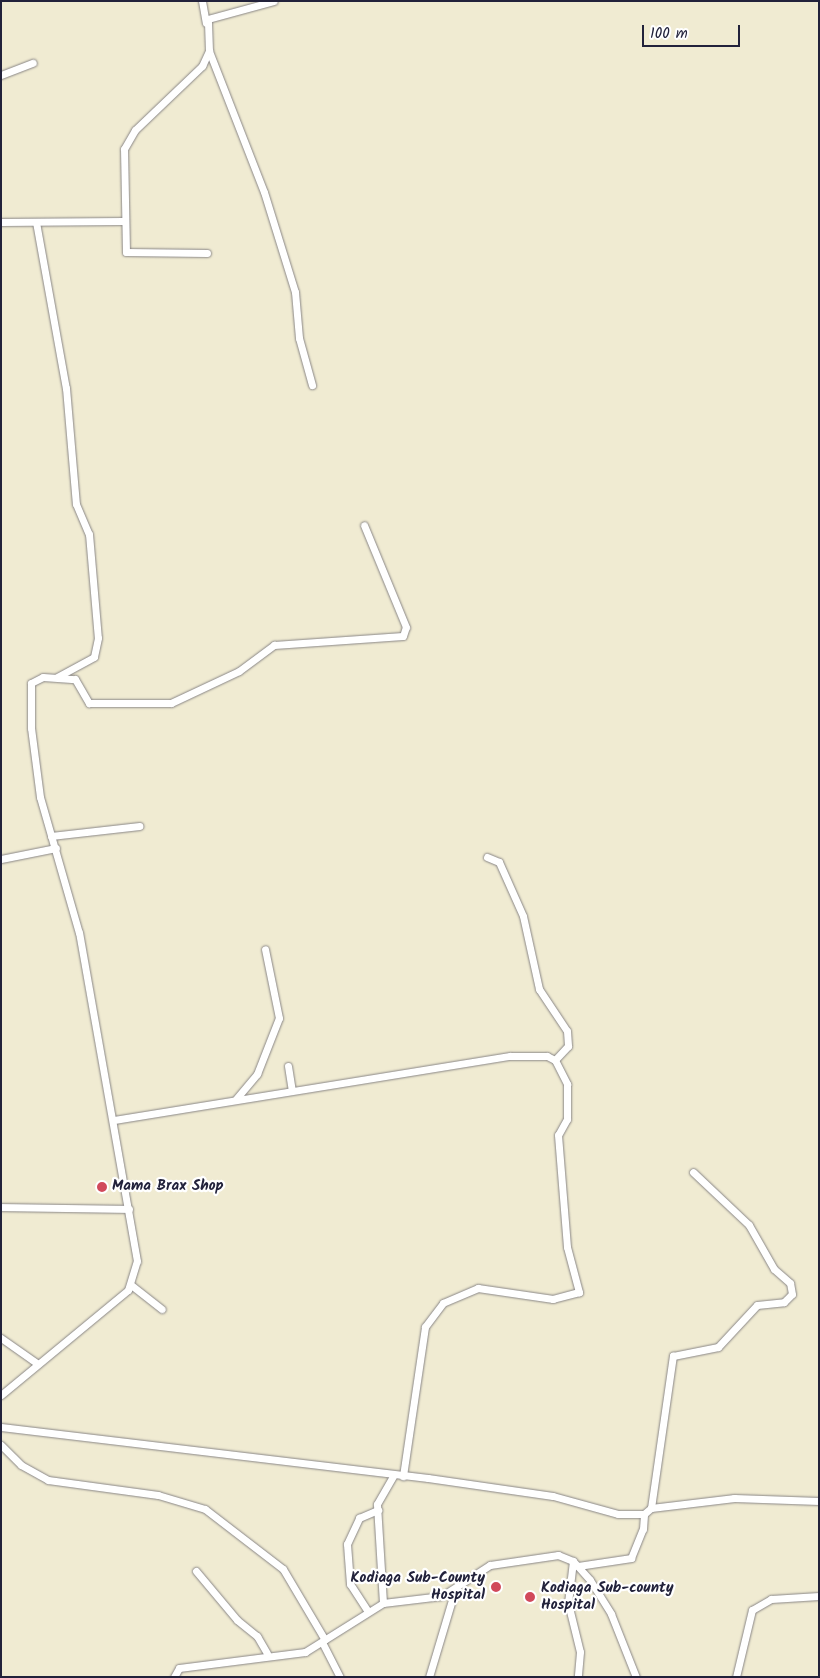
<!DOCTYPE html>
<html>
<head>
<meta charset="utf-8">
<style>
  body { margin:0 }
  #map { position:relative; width:820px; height:1678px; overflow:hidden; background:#f0ebd2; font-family:Kalam,sans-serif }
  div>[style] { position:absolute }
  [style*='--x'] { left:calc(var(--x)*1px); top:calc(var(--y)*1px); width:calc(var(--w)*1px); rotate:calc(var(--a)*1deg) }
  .roads { filter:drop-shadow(0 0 1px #898686) drop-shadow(0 0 1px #898686) }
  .street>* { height:7px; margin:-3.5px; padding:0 3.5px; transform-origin:3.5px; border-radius:3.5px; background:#fff }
  .dots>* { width:14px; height:14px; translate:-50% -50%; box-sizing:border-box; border:2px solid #fff; border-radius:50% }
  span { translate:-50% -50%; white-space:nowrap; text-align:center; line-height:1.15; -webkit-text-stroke:4.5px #fff; paint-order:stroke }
  .poi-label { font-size:15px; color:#22223b; font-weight:700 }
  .left { translate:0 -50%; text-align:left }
  .right { translate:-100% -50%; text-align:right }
  .frame { position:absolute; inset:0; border:2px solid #22223b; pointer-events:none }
  .scale { position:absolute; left:642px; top:25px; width:98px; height:22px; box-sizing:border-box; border:2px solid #22223b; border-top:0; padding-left:6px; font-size:15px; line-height:18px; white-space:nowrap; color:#22223b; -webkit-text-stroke:4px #fff; paint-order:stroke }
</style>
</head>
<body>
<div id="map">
  <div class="roads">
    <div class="street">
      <i style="--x:202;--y:1;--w:22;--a:80"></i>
      <i style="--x:209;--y:51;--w:151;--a:68.7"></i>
      <i style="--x:264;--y:192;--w:105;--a:72.8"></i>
      <i style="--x:295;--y:292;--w:46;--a:85"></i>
      <i style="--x:299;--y:338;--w:49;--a:74.5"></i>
      <i style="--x:1;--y:75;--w:34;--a:-21"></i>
      <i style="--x:1;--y:222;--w:122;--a:-0.5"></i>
      <i style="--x:36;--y:222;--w:169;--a:79.8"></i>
      <i style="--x:66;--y:388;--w:116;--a:85.1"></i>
      <i style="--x:76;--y:504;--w:33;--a:67"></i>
      <i style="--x:89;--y:534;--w:104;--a:85.1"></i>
      <i style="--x:98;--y:638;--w:19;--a:102"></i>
      <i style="--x:94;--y:657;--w:42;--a:151.6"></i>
      <i style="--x:207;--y:253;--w:81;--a:-179.3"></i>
      <i style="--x:126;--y:252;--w:103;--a:-91.1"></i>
      <i style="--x:124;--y:149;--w:22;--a:-60"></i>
      <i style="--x:135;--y:130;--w:93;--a:-43.7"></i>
      <i style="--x:202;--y:66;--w:17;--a:-65"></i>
      <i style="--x:209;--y:51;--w:32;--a:-92"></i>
      <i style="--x:208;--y:19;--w:68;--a:-15.3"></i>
      <i style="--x:51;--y:836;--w:89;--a:-6.5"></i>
      <i style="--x:487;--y:857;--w:13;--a:23"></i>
      <i style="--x:499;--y:862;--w:59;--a:66"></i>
      <i style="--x:523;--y:916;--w:75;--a:77.6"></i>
      <i style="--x:539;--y:989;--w:50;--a:56.3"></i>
      <i style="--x:567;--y:1031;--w:15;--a:86"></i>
      <i style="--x:568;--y:1046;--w:19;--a:133"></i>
      <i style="--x:1;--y:859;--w:56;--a:-11.3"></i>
      <i style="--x:288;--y:1066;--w:24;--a:81"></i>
      <i style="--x:236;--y:1099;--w:33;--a:-50"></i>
      <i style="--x:257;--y:1074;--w:60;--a:-68.6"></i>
      <i style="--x:279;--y:1018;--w:70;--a:-101.5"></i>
      <i style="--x:114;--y:1120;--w:401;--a:-9.2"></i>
      <i style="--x:510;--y:1056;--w:37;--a:0"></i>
      <i style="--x:547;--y:1056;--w:9;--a:27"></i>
      <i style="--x:555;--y:1060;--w:27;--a:63"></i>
      <i style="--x:567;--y:1084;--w:35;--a:90"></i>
      <i style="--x:567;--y:1119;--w:18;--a:119"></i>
      <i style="--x:558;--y:1135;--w:112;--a:85.4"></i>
      <i style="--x:567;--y:1247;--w:47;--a:75.1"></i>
      <i style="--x:579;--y:1292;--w:27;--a:165"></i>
      <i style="--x:553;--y:1299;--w:76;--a:-171.7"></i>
      <i style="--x:478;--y:1288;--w:38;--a:157"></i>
      <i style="--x:443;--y:1303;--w:30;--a:127"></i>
      <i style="--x:425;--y:1327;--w:151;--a:98.4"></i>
      <i style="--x:1;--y:1207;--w:128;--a:0.9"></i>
      <i style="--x:131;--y:1285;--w:39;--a:38"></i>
      <i style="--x:1;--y:1338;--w:45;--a:35.1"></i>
      <i style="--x:1;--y:1395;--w:165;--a:-39.6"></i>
      <i style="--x:128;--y:1290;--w:30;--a:-73"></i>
      <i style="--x:137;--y:1261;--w:333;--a:-100"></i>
      <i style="--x:79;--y:933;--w:141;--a:-106"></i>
      <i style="--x:40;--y:797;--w:70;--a:-97.4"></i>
      <i style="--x:31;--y:728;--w:45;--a:-90"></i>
      <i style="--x:31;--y:683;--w:13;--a:-27"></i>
      <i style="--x:43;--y:677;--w:32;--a:4"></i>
      <i style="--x:75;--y:679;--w:28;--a:60"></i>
      <i style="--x:89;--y:703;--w:82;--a:0"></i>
      <i style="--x:171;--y:703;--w:75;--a:-25.2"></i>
      <i style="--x:239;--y:671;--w:44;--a:-36.6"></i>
      <i style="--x:274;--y:645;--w:129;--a:-4"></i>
      <i style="--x:403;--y:636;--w:9;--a:-72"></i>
      <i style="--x:406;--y:627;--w:110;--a:-112.4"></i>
      <i style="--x:1;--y:1427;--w:430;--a:6.8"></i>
      <i style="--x:428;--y:1478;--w:126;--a:8.2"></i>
      <i style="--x:553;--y:1496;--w:67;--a:15.5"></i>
      <i style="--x:618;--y:1514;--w:26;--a:0"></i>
      <i style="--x:644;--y:1514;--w:9;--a:-41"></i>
      <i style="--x:651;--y:1508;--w:84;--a:-6.9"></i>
      <i style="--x:734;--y:1498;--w:85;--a:2"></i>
      <i style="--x:1;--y:1445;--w:28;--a:45"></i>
      <i style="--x:21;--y:1465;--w:31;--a:29"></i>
      <i style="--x:48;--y:1480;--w:111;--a:7.8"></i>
      <i style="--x:158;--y:1495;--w:49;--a:16.6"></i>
      <i style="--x:205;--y:1509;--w:98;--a:37.6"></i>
      <i style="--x:283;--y:1569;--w:82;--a:59.4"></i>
      <i style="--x:651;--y:1508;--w:154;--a:-81.8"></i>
      <i style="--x:673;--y:1356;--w:46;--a:-11.3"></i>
      <i style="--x:718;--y:1347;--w:57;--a:-47.1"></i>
      <i style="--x:757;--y:1305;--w:27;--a:-6"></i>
      <i style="--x:784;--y:1302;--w:11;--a:-45"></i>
      <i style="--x:792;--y:1294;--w:11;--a:-100"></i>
      <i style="--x:790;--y:1283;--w:21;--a:-139"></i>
      <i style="--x:774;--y:1269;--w:51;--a:-119.6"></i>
      <i style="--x:749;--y:1225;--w:77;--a:-136.6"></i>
      <i style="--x:573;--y:1561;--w:42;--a:96.8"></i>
      <i style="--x:568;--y:1603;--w:50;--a:76.2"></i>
      <i style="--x:580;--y:1652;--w:25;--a:95"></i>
      <i style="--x:578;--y:1566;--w:54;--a:-8.6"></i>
      <i style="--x:631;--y:1558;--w:31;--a:-68"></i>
      <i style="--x:643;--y:1529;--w:15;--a:-86"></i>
      <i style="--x:196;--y:1571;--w:64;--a:50.1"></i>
      <i style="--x:237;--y:1620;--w:26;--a:39"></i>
      <i style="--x:257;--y:1636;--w:20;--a:60"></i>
      <i style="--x:383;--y:1603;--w:99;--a:-93.5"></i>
      <i style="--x:377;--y:1504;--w:34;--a:-60"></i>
      <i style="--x:367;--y:1610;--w:31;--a:-123"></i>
      <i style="--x:350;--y:1584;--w:40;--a:-94.3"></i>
      <i style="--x:347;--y:1544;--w:29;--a:-65"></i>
      <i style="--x:359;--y:1518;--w:21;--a:-23"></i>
      <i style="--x:322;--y:1642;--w:39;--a:63"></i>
      <i style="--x:174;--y:1677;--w:10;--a:-61"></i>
      <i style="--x:179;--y:1668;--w:127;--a:-7.2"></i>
      <i style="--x:305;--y:1652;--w:92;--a:-32.1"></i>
      <i style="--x:383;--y:1603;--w:59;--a:-6.8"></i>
      <i style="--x:442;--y:1596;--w:57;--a:-32.9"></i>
      <i style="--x:490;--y:1565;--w:69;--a:-8.4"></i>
      <i style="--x:558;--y:1555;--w:16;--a:22"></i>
      <i style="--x:573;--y:1561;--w:25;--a:48"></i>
      <i style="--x:590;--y:1580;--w:40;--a:58"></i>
      <i style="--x:611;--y:1614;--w:68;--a:68.4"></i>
      <i style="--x:429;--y:1677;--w:91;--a:-73.4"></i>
      <i style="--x:736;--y:1677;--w:69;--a:-76.6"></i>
      <i style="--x:752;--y:1610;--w:22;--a:-30"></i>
      <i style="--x:771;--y:1599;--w:48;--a:-3.6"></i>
    </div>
  </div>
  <div class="dots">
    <i style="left:102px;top:1187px;background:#d1495b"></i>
    <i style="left:496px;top:1587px;background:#d1495b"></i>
    <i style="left:530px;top:1597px;background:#d1495b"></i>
  </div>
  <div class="poi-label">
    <span class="left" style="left:112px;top:1187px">Mama Brax Shop</span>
    <span class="right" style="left:485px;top:1587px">Kodiaga Sub-County<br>Hospital</span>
    <span class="left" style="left:541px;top:1597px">Kodiaga Sub-county<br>Hospital</span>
  </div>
  <div class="frame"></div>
  <div class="scale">100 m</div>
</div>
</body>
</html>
